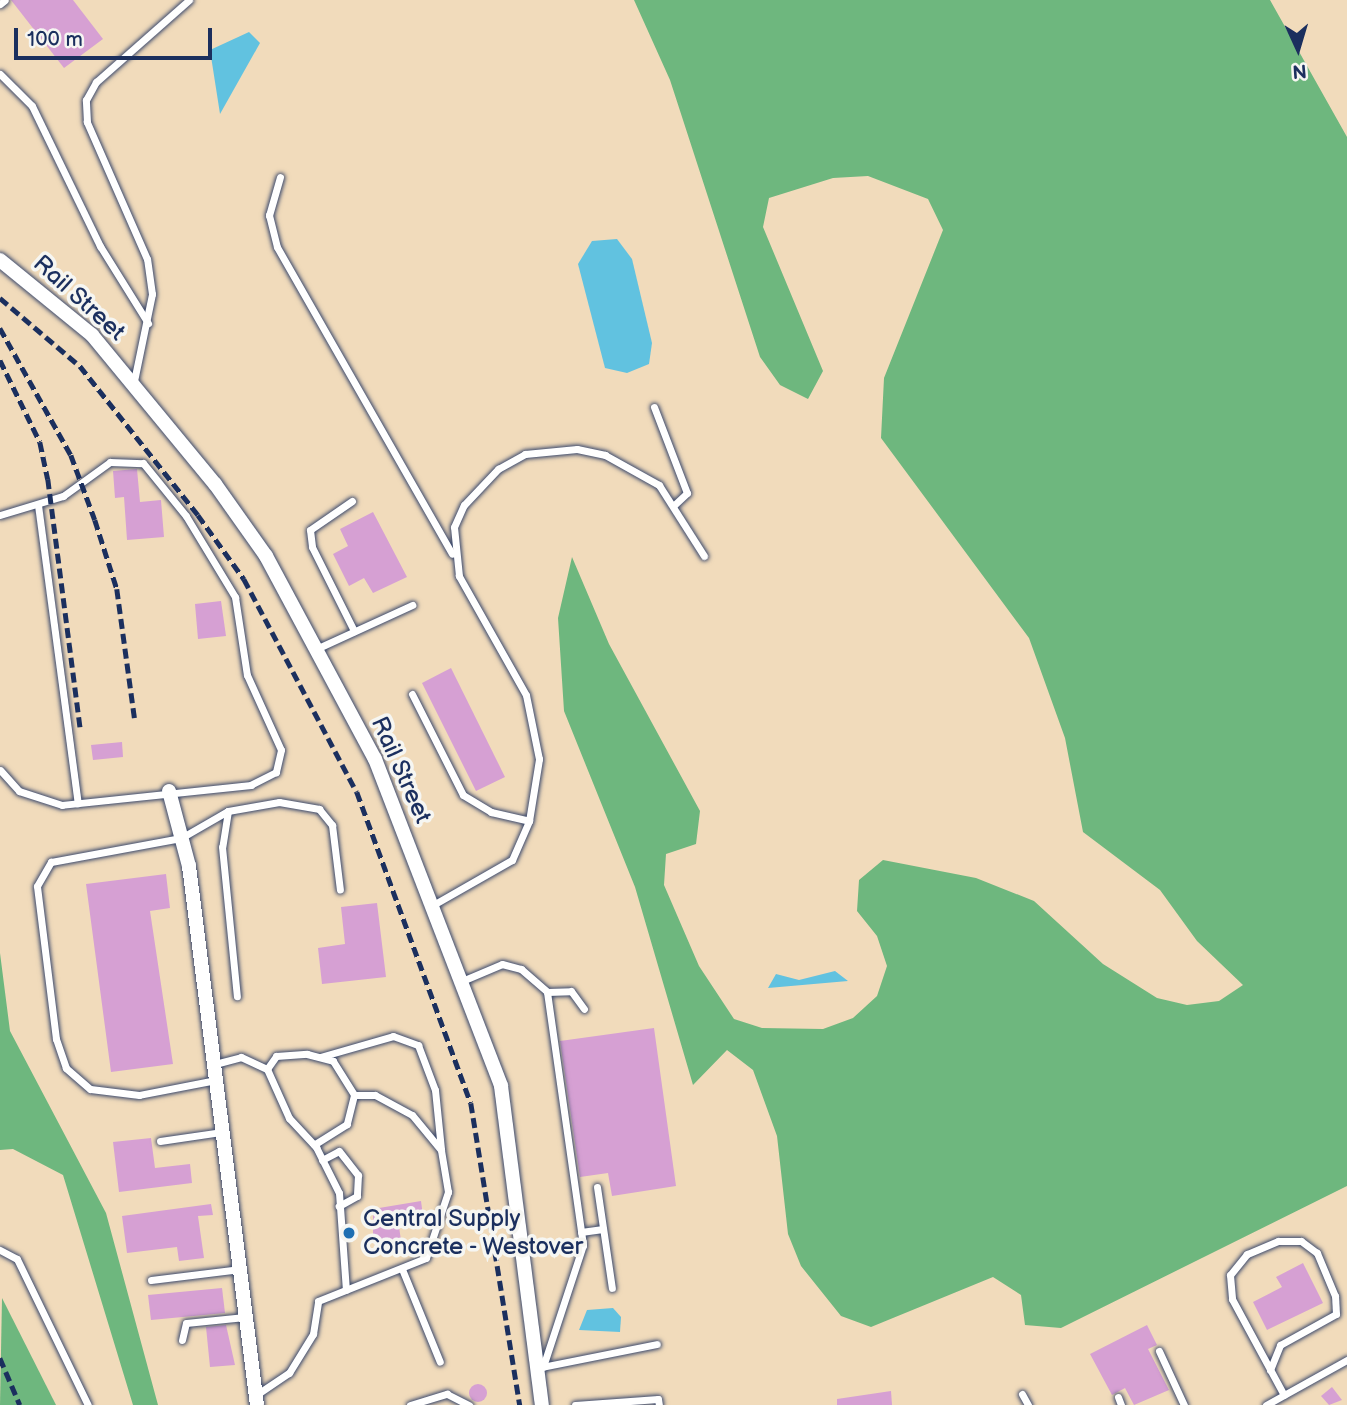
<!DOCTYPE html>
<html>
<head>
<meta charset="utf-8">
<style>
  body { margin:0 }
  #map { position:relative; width:1347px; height:1405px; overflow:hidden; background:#f1dbbb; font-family:"Balsamiq Sans",sans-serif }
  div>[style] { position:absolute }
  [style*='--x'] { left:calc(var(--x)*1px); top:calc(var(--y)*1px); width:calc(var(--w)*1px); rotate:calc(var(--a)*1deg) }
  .forest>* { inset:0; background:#6eb77e }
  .water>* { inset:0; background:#61c2e0 }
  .building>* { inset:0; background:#d6a0d3 }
  .round { border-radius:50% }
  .roads { filter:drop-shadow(0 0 2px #3b496c) drop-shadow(0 0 2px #3b496c) }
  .lane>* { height:7px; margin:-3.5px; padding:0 3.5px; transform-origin:3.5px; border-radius:3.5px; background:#fff }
  .street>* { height:14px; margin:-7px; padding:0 7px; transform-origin:7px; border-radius:7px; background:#fff }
  .rail>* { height:4.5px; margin-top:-2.25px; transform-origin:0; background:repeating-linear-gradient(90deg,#1b2f5e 0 10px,transparent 0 15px) }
  .dots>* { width:19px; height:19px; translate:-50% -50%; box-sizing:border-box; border:4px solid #f6f6f2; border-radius:50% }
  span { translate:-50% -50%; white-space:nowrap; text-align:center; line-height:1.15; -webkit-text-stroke:7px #f6f6f2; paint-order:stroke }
  .street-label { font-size:24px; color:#1b2f5e }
  .poi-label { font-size:24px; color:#1b2f5e }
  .left { translate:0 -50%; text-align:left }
  .north { position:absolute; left:1263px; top:14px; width:70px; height:70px; -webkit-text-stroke:5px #f6f6f2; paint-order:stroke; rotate:176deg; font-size:19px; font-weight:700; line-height:28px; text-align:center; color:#1b2f5e }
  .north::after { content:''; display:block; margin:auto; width:24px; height:32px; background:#1b2f5e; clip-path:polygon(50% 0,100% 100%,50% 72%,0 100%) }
  .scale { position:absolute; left:14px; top:28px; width:198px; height:32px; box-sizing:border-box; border:4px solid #1b2f5e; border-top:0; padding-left:9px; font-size:21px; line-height:24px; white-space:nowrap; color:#1b2f5e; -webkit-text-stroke:5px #f6f6f2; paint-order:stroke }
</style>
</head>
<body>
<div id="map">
  <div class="forest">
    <i style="clip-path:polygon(634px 0,1270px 0,1347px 137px,1347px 1186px,1061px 1328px,1025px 1325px,1021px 1295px,993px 1277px,871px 1327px,841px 1316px,801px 1266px,788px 1234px,777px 1136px,753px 1070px,727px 1050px,693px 1085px,635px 887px,564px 711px,558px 618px,572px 557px,609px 644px,700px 811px,696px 844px,666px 854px,664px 885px,699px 966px,734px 1019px,762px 1028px,823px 1029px,853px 1018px,877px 996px,887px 966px,877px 936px,857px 911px,859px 880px,883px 860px,976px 878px,1034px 901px,1103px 964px,1157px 998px,1187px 1005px,1219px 1001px,1243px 985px,1197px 941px,1160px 890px,1083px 832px,1065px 738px,1029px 638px,881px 438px,884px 378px,943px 230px,928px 199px,868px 176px,833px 178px,769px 198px,763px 227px,823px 371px,808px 399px,780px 385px,760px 357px,670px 80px)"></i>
    <i style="clip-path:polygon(0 953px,10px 1031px,106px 1213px,158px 1405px,133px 1405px,63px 1175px,13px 1149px,0 1150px)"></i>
    <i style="clip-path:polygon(2px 1298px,56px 1405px,0 1405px)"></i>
  </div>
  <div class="water">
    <i style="clip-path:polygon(249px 32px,260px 43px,220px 114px,210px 50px)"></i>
    <i style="clip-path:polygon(617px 239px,632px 259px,652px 343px,649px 364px,627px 373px,605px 368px,578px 264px,592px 241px)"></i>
    <i style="clip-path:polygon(835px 971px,848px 981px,768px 988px,776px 974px,799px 980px)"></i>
    <i style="clip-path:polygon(613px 1308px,621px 1317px,620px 1332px,579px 1330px,587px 1310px)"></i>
  </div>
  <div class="building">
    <i style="clip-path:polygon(11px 0,73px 0,103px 39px,64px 68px)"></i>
    <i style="clip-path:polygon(137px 469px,140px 502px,161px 500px,164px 537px,127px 540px,124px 497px,115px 498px,113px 471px)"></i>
    <i style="clip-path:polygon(373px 512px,407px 577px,373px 593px,364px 578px,349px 586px,333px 554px,348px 546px,340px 529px)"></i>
    <i style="clip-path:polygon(221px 601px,226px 636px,198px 639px,195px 604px)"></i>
    <i style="clip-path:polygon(451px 668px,505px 777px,476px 791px,422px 683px)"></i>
    <i style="clip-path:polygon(122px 742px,123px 757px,93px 760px,91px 745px)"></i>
    <i style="clip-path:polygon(166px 874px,170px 908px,150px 911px,173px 1064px,111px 1072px,86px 884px)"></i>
    <i style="clip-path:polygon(377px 903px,386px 977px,322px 984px,318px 948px,345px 944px,341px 907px)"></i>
    <i style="clip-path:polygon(654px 1028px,676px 1186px,612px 1196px,608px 1173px,580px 1177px,560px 1041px)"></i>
    <i style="clip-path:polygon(151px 1138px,155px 1168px,190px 1164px,192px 1183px,119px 1192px,113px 1142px)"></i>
    <i style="clip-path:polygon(421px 1201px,423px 1216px,398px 1220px,402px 1247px,382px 1250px,381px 1242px,373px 1243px,373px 1209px)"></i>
    <i style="clip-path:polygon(211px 1204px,213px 1215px,198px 1216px,204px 1258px,179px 1261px,177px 1247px,127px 1253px,122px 1216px)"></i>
    <i style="clip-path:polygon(1303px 1263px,1323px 1303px,1267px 1330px,1253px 1302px,1282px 1287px,1276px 1277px)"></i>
    <i style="clip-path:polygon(222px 1288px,225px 1313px,151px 1320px,148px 1295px)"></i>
    <i style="clip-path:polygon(226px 1325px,235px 1365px,210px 1367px,206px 1327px)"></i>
    <i style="clip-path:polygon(1147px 1325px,1157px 1345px,1148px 1349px,1169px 1390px,1134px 1405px,1125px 1388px,1112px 1395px,1090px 1354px)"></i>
    <i class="round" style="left:469px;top:1384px;width:18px;height:18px"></i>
    <i style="clip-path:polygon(1332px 1387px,1342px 1400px,1329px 1405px,1321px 1396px)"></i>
    <i style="clip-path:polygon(891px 1391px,892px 1405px,837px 1405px,837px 1399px)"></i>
  </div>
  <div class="roads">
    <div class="lane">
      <i style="--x:0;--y:4;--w:6;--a:-39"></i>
      <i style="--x:0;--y:74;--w:45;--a:45"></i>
      <i style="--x:32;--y:106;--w:156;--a:64.1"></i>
      <i style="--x:100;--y:246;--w:91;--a:58.1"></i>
      <i style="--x:280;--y:177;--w:40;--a:106"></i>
      <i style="--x:269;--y:215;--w:33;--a:76"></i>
      <i style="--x:277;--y:247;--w:353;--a:60.3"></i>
      <i style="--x:134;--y:381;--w:89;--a:-78.3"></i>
      <i style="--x:152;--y:294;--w:35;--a:-98"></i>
      <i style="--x:147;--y:259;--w:150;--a:-113.7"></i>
      <i style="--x:87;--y:122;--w:22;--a:-93"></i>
      <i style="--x:86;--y:100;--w:21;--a:-61"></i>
      <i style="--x:96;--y:82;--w:124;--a:-41.4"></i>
      <i style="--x:654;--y:407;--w:92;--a:69"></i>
      <i style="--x:687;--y:493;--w:19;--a:137"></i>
      <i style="--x:352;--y:501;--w:51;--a:145.4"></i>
      <i style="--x:310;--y:530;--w:17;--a:83"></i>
      <i style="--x:312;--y:547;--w:94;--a:63.4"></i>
      <i style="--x:38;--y:505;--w:301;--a:82.4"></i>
      <i style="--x:0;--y:515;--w:66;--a:-16.8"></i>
      <i style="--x:63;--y:496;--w:58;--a:-35.9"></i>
      <i style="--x:110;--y:462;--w:33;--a:2"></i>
      <i style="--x:143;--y:463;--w:68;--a:50.9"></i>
      <i style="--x:186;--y:516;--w:95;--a:58.8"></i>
      <i style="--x:235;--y:597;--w:79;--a:81.3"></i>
      <i style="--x:247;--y:675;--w:82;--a:65.6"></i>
      <i style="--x:281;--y:750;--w:23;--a:103"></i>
      <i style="--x:276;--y:772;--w:28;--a:153"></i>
      <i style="--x:251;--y:785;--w:190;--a:174"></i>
      <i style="--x:62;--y:805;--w:45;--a:-162"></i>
      <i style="--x:19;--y:791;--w:28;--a:-132"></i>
      <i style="--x:316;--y:649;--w:106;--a:-24.6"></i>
      <i style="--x:412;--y:694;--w:113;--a:63.2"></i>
      <i style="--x:463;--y:795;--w:33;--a:31"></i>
      <i style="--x:491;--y:812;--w:39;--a:13"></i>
      <i style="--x:228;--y:811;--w:36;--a:99"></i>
      <i style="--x:222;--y:847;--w:150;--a:84.3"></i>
      <i style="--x:433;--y:905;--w:91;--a:-29.7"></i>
      <i style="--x:512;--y:860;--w:43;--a:-66.4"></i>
      <i style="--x:529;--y:821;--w:63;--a:-80.8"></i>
      <i style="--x:539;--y:759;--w:65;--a:-101.5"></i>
      <i style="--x:526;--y:695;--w:137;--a:-119.4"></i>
      <i style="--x:459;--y:576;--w:49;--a:-95.8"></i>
      <i style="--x:454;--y:527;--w:24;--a:-66"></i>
      <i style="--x:464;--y:505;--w:50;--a:-46.6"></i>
      <i style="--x:498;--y:469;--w:31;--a:-29"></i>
      <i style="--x:525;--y:454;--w:52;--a:-5.5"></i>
      <i style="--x:577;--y:449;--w:29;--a:12"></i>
      <i style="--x:605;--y:455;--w:62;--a:29.1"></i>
      <i style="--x:659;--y:485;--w:84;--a:57.6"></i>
      <i style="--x:462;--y:981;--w:43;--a:-23"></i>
      <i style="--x:502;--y:964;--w:20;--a:15"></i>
      <i style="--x:521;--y:969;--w:35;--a:41"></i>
      <i style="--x:547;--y:992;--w:256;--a:81.9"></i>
      <i style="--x:583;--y:1245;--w:128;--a:108.2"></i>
      <i style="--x:547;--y:992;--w:24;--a:-2"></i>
      <i style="--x:571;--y:991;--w:22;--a:54"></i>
      <i style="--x:320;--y:1057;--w:76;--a:-16"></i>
      <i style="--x:393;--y:1036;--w:27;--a:20"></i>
      <i style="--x:418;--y:1045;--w:48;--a:69.3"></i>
      <i style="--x:435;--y:1090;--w:59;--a:84.2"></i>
      <i style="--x:215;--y:1064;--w:27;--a:-15"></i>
      <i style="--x:241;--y:1057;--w:29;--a:25"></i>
      <i style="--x:267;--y:1069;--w:54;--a:65.8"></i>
      <i style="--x:289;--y:1118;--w:40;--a:47"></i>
      <i style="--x:316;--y:1147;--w:51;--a:63.4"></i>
      <i style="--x:339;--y:1193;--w:97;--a:85.9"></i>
      <i style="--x:267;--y:1069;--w:16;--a:-55"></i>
      <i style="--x:276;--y:1056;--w:31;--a:-4"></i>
      <i style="--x:307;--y:1054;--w:27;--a:15"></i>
      <i style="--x:333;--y:1061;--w:40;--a:58"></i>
      <i style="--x:354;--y:1095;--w:30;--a:104"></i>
      <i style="--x:347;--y:1124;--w:39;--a:148"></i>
      <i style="--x:216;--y:1080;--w:78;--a:169"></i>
      <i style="--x:139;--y:1095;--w:49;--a:-173"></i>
      <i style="--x:90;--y:1089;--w:32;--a:-139"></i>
      <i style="--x:66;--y:1068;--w:31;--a:-109"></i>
      <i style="--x:56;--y:1039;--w:154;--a:-97.1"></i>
      <i style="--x:37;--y:886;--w:28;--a:-60"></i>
      <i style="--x:51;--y:862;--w:132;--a:-10.5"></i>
      <i style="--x:181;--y:838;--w:54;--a:-29.9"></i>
      <i style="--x:228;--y:811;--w:52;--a:-10"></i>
      <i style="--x:279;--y:802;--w:41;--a:9.9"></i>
      <i style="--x:319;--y:809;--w:21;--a:51"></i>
      <i style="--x:332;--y:825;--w:65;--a:83"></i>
      <i style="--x:160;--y:1141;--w:63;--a:-8.3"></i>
      <i style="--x:322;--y:1160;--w:19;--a:-28"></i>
      <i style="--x:339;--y:1151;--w:31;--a:52"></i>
      <i style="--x:358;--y:1175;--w:21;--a:93"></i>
      <i style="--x:357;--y:1196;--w:21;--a:151"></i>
      <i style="--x:597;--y:1187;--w:102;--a:81.6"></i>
      <i style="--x:581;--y:1232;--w:22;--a:-8"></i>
      <i style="--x:0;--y:1250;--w:19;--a:28"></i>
      <i style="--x:17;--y:1259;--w:162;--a:64.1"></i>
      <i style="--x:402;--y:1269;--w:100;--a:67.8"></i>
      <i style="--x:151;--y:1280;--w:90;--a:-7"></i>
      <i style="--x:182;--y:1340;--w:17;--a:-77"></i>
      <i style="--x:186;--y:1323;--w:59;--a:-5.8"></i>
      <i style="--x:1159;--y:1351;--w:60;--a:65.2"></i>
      <i style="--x:542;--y:1367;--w:117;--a:-11.3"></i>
      <i style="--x:1270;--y:1370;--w:27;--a:-68"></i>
      <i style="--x:1280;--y:1345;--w:64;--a:-29"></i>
      <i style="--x:1336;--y:1314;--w:18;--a:-93"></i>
      <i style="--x:1335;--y:1296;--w:47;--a:-112.7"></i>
      <i style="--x:1317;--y:1253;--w:20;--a:-143"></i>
      <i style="--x:1301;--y:1241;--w:23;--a:180"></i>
      <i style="--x:1278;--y:1241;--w:34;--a:157"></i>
      <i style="--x:1247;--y:1254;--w:27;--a:129"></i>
      <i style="--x:1230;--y:1275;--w:24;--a:85"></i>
      <i style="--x:1232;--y:1299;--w:109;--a:61.6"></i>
      <i style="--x:1022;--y:1394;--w:13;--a:61"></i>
      <i style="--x:256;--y:1395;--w:40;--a:-34"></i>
      <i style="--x:289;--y:1373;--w:46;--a:-58.4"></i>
      <i style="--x:313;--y:1334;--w:33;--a:-81"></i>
      <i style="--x:318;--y:1301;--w:116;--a:-21.7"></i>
      <i style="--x:426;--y:1258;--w:70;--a:-71.6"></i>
      <i style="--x:448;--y:1192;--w:43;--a:-99.5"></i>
      <i style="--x:441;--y:1150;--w:45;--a:-129.6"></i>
      <i style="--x:412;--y:1115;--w:42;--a:-151.6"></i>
      <i style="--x:375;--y:1095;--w:21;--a:180"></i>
      <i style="--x:1118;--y:1397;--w:9;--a:69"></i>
      <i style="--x:410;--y:1405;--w:39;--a:-17"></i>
      <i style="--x:447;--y:1394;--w:25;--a:27"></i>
      <i style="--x:575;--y:1405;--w:83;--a:-4.1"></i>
      <i style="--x:658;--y:1399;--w:6;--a:81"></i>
      <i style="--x:1266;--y:1405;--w:93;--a:-29.1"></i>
    </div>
    <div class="street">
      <i style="--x:0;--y:260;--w:119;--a:39.2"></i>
      <i style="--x:92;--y:335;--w:193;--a:50.5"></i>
      <i style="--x:215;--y:484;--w:88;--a:54.7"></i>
      <i style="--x:266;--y:556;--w:230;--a:61.8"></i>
      <i style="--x:375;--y:759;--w:350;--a:68.9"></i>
      <i style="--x:501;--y:1086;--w:322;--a:82.7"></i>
      <i style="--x:169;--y:791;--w:78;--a:75.1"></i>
      <i style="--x:189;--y:866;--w:543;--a:82.81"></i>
    </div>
  </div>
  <div class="rail">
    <i style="--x:0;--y:298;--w:105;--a:40.4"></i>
    <i style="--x:80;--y:366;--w:190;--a:51.6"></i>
    <i style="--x:198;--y:515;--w:79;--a:54.3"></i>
    <i style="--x:244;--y:579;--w:241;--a:62.1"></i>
    <i style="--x:357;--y:792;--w:331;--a:69.9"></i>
    <i style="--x:471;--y:1103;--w:306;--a:80.8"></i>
    <i style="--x:0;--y:328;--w:145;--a:60.8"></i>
    <i style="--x:71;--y:455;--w:69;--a:69.7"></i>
    <i style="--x:95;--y:520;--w:72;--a:72.3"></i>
    <i style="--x:117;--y:589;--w:132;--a:82.2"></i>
    <i style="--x:0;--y:360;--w:91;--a:64"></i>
    <i style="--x:40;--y:442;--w:38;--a:78"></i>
    <i style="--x:48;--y:479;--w:250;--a:82.6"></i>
    <i style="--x:0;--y:1358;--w:51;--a:66.9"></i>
  </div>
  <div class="dots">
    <i style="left:349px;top:1233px;background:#1f6fb2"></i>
  </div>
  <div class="street-label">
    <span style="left:79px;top:298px;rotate:42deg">Rail Street</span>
    <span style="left:401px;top:770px;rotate:66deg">Rail Street</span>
  </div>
  <div class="poi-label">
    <span class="left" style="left:363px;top:1233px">Central Supply<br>Concrete - Westover</span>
  </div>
  <div class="north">N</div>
  <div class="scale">100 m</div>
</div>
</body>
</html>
